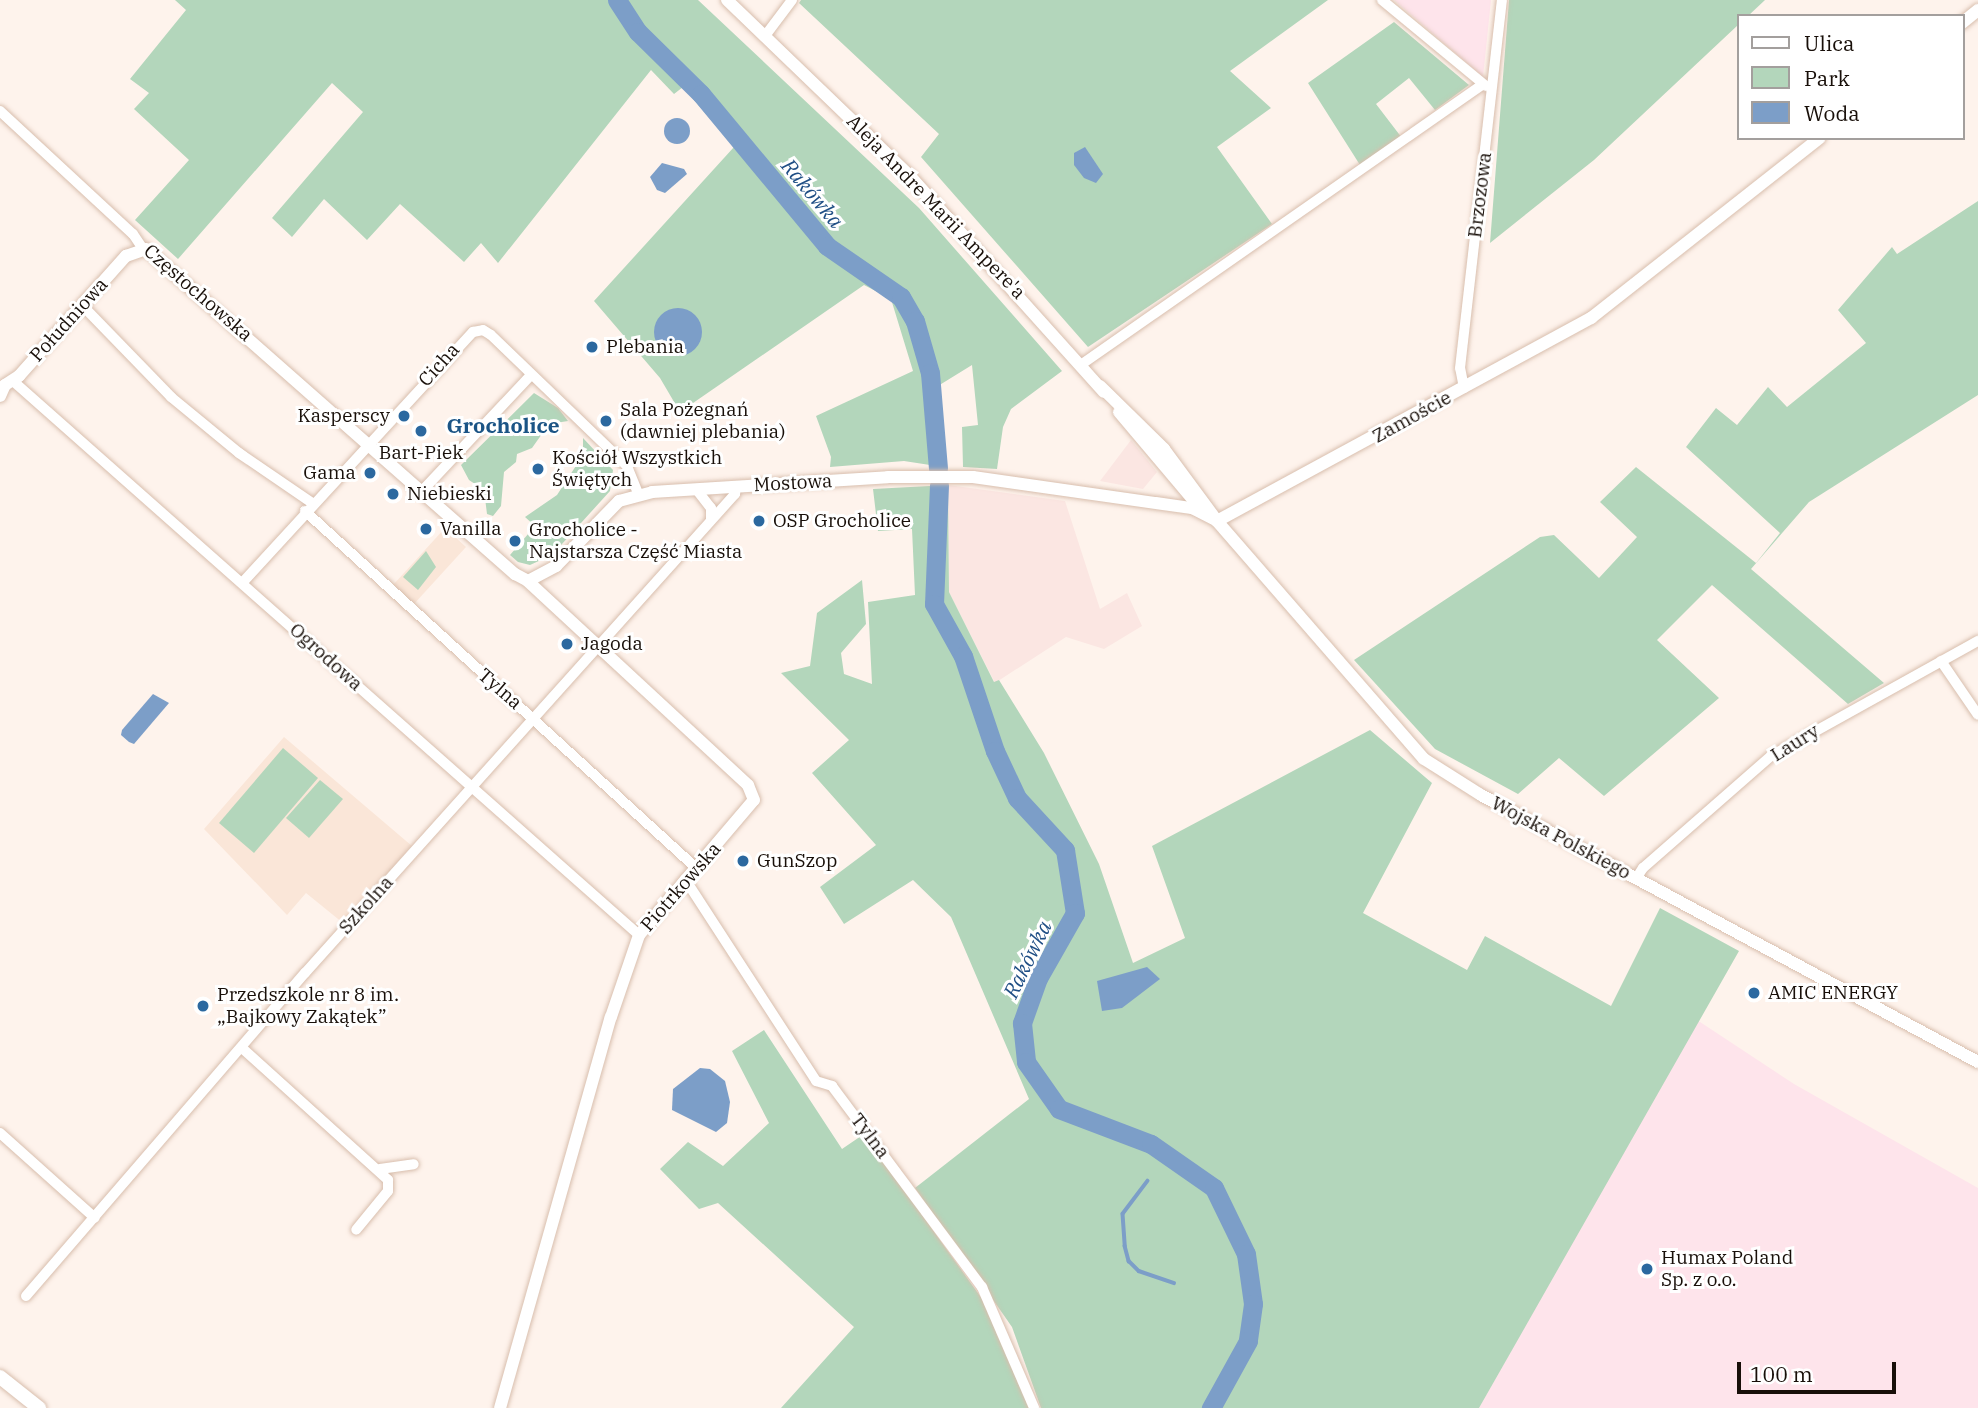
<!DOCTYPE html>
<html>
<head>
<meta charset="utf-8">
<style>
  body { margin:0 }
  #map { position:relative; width:1978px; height:1408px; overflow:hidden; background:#fef3ec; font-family:"IBM Plex Serif",serif }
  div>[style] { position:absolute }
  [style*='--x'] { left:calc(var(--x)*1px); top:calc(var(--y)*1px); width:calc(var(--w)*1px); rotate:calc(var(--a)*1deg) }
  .commercial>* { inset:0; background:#fbe6e2 }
  .industrial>* { inset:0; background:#fee4eb }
  .built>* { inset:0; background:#fae6d8 }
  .green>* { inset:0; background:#b3d6bb }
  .water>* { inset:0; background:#7c9ec8 }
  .round { border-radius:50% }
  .stream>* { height:3.5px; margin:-1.75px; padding:0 1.75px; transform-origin:1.75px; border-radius:1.75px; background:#7c9ec8 }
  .river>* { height:19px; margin:-9.5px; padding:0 9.5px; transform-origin:9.5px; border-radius:9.5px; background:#7c9ec8 }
  .roads { filter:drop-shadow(0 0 2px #d8bead) drop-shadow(0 0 2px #d8bead) }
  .minor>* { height:10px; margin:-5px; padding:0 5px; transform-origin:5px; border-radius:5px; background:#fff }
  .tertiary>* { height:12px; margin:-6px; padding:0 6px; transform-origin:6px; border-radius:6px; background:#fff }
  .secondary>* { height:14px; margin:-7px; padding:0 7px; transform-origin:7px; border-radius:7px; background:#fff }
  .dots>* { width:19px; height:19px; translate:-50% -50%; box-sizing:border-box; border:4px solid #fff; border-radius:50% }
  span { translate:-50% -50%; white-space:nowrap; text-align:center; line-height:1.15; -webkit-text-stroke:6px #fff; paint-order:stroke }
  .street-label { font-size:19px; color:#180f09 }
  .poi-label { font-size:19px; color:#180f09 }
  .left { translate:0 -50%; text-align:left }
  .right { translate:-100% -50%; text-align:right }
  .water-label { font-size:21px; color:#204f85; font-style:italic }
  .neighbourhood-label { font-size:21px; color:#1b5485; font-weight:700 }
  .legend { position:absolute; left:1737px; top:14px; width:228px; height:126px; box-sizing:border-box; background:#fff; border:2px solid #a39f9d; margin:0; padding:9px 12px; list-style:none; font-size:21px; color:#180f09 }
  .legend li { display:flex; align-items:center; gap:14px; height:35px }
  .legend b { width:35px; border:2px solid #a39f9d }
  .scale { position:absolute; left:1737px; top:1362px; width:159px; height:32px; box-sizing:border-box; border:4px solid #180f09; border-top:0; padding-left:9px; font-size:21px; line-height:24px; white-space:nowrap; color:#180f09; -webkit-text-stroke:5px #fff; paint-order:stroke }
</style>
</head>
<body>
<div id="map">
  <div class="commercial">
    <i style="clip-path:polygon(1131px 440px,1157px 472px,1143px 489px,1100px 481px)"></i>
    <i style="clip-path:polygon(948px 485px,1065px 501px,1100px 609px,1127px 593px,1142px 626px,1104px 649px,1066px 637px,995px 683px,949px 592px)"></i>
  </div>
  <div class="industrial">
    <i style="clip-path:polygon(1394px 0,1491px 0,1483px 77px)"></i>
    <i style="clip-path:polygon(1697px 1020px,1794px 1084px,1978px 1188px,1978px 1408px,1479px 1408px)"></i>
  </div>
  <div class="built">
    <i style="clip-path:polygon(445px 528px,466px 547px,414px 604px,393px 585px)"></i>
    <i style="clip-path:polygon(284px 737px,412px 846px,343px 923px,306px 893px,287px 915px,204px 829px)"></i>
  </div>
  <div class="green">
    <i style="clip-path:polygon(175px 0,698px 0,919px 208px,1062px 371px,1011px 409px,1003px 427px,997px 469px,963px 467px,962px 427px,978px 425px,972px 365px,925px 394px,930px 465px,904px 461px,830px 467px,831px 457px,816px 416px,913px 371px,891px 299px,864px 285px,680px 412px,660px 378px,594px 301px,734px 147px,683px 87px,674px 94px,651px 70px,498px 263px,481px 243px,464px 262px,400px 204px,367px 240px,324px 199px,292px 237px,272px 218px,363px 112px,332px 83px,178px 259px,135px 220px,189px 160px,134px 109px,149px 93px,130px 79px,186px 10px)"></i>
    <i style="clip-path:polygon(801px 0,1328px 0,1230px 71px,1271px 108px,1217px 147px,1272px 224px,1088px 347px,921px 157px,939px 134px,799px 3px)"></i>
    <i style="clip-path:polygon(1509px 0,1765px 0,1748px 16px,1738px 16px,1738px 25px,1594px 160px,1490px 243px)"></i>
    <i style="clip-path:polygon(1394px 22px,1469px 85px,1435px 110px,1409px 78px,1376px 104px,1402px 138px,1360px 165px,1308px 83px)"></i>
    <i style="clip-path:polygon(1978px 201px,1978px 395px,1809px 502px,1751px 569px,1884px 683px,1848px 704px,1712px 585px,1657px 640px,1719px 698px,1604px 796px,1559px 758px,1518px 794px,1435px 749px,1354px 660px,1540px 537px,1554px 535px,1599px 578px,1637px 537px,1600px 502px,1636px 467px,1756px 563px,1780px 533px,1686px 447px,1716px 408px,1737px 425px,1768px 387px,1787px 407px,1866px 343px,1838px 310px,1892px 247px,1897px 254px)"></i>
    <i style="clip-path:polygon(534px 393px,558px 408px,568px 421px,549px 424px,532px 448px,517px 454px,516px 462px,504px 472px,501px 506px,493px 516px,487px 514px,484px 490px,469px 480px,461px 465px)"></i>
    <i style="clip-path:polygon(583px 438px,613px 470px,610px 491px,552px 555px,530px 565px,518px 562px,510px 555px,535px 526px,525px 517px,557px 495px,583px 455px)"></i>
    <i style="clip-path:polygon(948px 485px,949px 592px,994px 682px,999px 680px,1044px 753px,1099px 864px,1133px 963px,1185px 938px,1152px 846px,1370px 730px,1432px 783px,1363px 913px,1467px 970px,1485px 936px,1611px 1006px,1660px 908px,1739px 951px,1479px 1408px,1041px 1408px,1012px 1327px,915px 1188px,1029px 1099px,951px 917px,913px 880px,844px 924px,820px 887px,876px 845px,812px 773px,849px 740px,781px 673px,810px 666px,817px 613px,862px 580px,866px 624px,841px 653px,844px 674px,872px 684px,868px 602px,915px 595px,912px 529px,878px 531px,873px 489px)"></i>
    <i style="clip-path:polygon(426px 551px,436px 567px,418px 590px,403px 577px)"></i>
    <i style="clip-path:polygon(283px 748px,318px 778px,254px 853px,219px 823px)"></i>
    <i style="clip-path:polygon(320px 780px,343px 799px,309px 838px,286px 818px)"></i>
    <i style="clip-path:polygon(764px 1030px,842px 1149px,864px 1134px,985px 1303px,1030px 1408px,781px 1408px,854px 1327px,718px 1203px,699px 1209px,660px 1169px,688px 1142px,723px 1166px,769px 1123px,732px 1051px)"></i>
  </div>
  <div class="water">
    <i class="round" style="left:664px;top:118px;width:26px;height:26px"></i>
    <i style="clip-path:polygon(1085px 147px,1103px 174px,1096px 183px,1084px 178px,1074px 165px,1074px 153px)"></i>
    <i style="clip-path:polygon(662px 163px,684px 169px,687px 174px,665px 193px,657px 190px,650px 177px)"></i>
    <i class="round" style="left:654px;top:308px;width:48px;height:48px"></i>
    <i style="clip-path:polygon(153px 694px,169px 703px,134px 744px,129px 742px,121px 735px,122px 730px)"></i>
    <i style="clip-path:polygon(1147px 967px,1160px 979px,1122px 1008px,1102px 1011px,1097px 981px)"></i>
    <i style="clip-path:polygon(700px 1068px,710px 1069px,725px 1081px,730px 1102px,727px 1123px,716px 1132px,672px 1110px,673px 1089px)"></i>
  </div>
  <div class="stream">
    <i style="--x:1148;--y:1181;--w:41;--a:127.1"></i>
    <i style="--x:1123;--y:1214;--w:32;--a:86"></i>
    <i style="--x:1125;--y:1246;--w:16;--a:75"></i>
    <i style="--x:1129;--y:1261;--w:14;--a:45"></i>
    <i style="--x:1139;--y:1271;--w:37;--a:19"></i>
  </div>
  <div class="river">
    <i style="--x:617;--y:0;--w:38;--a:57"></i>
    <i style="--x:638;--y:32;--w:88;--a:44.5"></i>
    <i style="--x:701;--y:94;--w:197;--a:50.3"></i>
    <i style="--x:827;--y:246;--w:90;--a:34.6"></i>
    <i style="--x:901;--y:297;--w:28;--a:60"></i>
    <i style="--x:915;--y:321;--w:54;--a:73.9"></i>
    <i style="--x:930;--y:373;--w:96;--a:85.2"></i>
    <i style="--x:939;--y:485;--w:119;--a:92.4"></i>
    <i style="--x:934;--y:604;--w:60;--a:60.9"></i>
    <i style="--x:963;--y:656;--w:100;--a:71.4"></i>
    <i style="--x:995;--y:751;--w:52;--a:64.9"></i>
    <i style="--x:1017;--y:798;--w:71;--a:47.3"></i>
    <i style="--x:1065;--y:850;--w:64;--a:81"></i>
    <i style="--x:1075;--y:913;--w:75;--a:119.6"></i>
    <i style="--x:1038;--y:978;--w:48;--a:109.6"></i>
    <i style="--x:1022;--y:1023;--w:39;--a:84"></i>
    <i style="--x:1026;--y:1062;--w:57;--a:54.9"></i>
    <i style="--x:1059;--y:1109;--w:98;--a:20.8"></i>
    <i style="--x:1151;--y:1144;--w:77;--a:34.9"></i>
    <i style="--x:1214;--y:1188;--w:73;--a:64.1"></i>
    <i style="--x:1246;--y:1254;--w:50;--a:82"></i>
    <i style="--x:1253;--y:1304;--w:37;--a:98"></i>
    <i style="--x:1248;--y:1341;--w:77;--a:118.9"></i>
  </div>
  <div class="roads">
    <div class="minor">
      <i style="--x:1382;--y:0;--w:135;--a:39.6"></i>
      <i style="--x:765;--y:36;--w:45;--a:-53.1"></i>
      <i style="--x:0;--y:111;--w:181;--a:42.8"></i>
      <i style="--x:133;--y:234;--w:18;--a:56"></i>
      <i style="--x:82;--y:305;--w:128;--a:45.9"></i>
      <i style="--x:171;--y:397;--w:88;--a:39.5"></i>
      <i style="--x:239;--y:453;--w:88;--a:34.4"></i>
      <i style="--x:1082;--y:364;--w:486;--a:-34.9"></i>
      <i style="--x:13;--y:381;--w:836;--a:41.51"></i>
      <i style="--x:1464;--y:388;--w:20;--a:-101"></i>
      <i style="--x:1460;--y:368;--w:370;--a:-83.5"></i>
      <i style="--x:696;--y:489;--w:24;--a:52"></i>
      <i style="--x:711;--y:508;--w:11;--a:90"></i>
      <i style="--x:422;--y:491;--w:159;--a:-46.8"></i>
      <i style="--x:305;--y:511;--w:528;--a:42.39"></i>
      <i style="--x:243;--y:582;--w:340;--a:-47.4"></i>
      <i style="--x:473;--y:332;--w:10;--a:-11"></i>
      <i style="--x:483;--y:330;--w:9;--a:32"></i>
      <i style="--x:491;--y:335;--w:189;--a:43.9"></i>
      <i style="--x:627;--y:466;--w:29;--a:68"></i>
      <i style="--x:1941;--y:661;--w:65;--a:55.6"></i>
      <i style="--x:685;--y:879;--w:241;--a:57"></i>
      <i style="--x:816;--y:1081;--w:17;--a:17"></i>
      <i style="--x:832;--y:1086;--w:251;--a:53.3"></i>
      <i style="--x:982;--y:1287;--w:132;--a:66.7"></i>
      <i style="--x:1636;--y:879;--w:13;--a:-58"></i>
      <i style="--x:1643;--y:868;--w:170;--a:-41.2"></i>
      <i style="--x:1771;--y:756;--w:237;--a:-29.1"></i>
      <i style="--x:242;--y:1048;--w:197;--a:42.1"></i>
      <i style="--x:388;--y:1180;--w:11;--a:90"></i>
      <i style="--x:388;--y:1191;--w:50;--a:129.4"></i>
      <i style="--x:0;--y:1133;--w:127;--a:41.8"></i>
      <i style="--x:380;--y:1169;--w:34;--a:-8"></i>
      <i style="--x:26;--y:1296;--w:427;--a:-49.2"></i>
      <i style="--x:305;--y:973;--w:644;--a:-48.09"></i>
      <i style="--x:735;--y:494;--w:8;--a:-83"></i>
    </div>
    <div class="tertiary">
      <i style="--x:727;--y:0;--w:254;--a:43.9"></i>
      <i style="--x:910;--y:176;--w:290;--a:48.1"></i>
      <i style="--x:1962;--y:23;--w:21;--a:-39"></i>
      <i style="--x:1100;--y:386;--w:90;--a:44.5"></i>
      <i style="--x:1164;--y:449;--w:89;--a:53.6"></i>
      <i style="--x:1217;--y:521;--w:315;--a:49"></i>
      <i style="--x:1424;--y:759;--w:67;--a:32.3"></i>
      <i style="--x:1481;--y:795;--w:564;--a:28.25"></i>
      <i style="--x:0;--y:396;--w:12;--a:-66"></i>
      <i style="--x:5;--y:385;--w:17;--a:-33"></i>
      <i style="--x:19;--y:376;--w:161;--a:-48.3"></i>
      <i style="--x:126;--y:256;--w:21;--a:-19"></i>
      <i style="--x:146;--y:249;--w:492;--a:41.4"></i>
      <i style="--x:515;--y:574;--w:15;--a:28"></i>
      <i style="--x:528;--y:581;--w:32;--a:-28"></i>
      <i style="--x:556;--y:566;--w:91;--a:-45.9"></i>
      <i style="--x:619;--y:501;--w:34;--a:-15"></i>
      <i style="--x:652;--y:492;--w:236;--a:-3.6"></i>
      <i style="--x:888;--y:477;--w:85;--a:0"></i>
      <i style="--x:973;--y:477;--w:221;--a:8.1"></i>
      <i style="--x:1192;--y:508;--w:28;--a:27"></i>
      <i style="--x:1119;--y:412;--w:126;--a:49.8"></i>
      <i style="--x:1217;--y:521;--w:426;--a:-28.5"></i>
      <i style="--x:1591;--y:318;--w:291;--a:-38.2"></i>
      <i style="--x:500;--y:1408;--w:406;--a:-74.2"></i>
      <i style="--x:611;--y:1017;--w:87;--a:-71.1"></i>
      <i style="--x:639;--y:935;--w:177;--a:-49.6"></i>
      <i style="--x:754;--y:800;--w:16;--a:-112"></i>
      <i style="--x:748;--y:785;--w:300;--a:-137.2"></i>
    </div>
    <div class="secondary">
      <i style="--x:0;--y:1377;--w:50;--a:38.5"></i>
    </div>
  </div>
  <div class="dots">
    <i style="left:592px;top:347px;background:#2b689f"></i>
    <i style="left:404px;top:416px;background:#2b689f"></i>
    <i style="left:606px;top:421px;background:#2b689f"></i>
    <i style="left:421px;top:431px;background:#2b689f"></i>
    <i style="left:538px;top:469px;background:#2b689f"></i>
    <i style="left:370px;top:473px;background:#2b689f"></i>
    <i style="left:393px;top:494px;background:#2b689f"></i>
    <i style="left:759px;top:521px;background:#2b689f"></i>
    <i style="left:426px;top:529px;background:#2b689f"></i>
    <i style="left:515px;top:541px;background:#2b689f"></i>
    <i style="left:567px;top:644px;background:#2b689f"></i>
    <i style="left:743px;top:861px;background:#2b689f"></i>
    <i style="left:1754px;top:993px;background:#2b689f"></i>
    <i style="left:203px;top:1006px;background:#2b689f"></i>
    <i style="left:1647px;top:1269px;background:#2b689f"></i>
  </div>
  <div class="street-label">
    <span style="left:1480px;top:195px;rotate:-83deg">Brzozowa</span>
    <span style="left:936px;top:207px;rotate:46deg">Aleja Andre Marii Ampere'a</span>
    <span style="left:198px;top:293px;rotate:41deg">Częstochowska</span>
    <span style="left:69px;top:320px;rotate:-48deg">Południowa</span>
    <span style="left:439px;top:365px;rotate:-48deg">Cicha</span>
    <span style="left:1412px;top:417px;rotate:-29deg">Zamoście</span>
    <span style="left:793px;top:483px;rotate:-3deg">Mostowa</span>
    <span style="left:326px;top:657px;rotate:42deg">Ogrodowa</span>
    <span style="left:500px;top:689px;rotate:41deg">Tylna</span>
    <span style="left:1795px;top:743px;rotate:-32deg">Laury</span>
    <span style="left:1561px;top:838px;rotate:28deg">Wojska Polskiego</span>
    <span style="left:681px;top:887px;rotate:-49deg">Piotrkowska</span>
    <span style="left:366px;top:905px;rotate:-48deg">Szkolna</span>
    <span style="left:870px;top:1136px;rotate:53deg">Tylna</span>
  </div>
  <div class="poi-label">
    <span class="left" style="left:606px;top:347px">Plebania</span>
    <span class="left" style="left:620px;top:421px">Sala Pożegnań<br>(dawniej plebania)</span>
    <span class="right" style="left:390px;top:416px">Kasperscy</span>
    <span style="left:421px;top:453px">Bart-Piek</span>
    <span class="left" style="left:552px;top:469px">Kościół Wszystkich<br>Świętych</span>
    <span class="right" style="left:356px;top:473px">Gama</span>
    <span class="left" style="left:407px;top:494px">Niebieski</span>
    <span class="left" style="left:773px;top:521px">OSP Grocholice</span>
    <span class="left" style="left:440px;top:529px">Vanilla</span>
    <span class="left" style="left:529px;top:541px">Grocholice -<br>Najstarsza Część Miasta</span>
    <span class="left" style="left:581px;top:644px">Jagoda</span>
    <span class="left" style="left:757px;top:861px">GunSzop</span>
    <span class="left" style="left:1768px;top:993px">AMIC ENERGY</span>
    <span class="left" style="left:217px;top:1006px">Przedszkole nr 8 im.<br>„Bajkowy Zakątek”</span>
    <span class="left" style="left:1661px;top:1269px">Humax Poland<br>Sp. z o.o.</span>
  </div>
  <div class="water-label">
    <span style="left:813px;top:193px;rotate:50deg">Rakówka</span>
    <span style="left:1027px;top:959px;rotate:-64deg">Rakówka</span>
  </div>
  <div class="neighbourhood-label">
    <span style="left:503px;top:425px">Grocholice</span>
  </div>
  <ul class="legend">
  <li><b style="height:9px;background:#fff"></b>Ulica</li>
  <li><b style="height:19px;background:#b3d6bb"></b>Park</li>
  <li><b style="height:19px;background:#7c9ec8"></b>Woda</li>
  </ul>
  <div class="scale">100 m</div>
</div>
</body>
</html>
